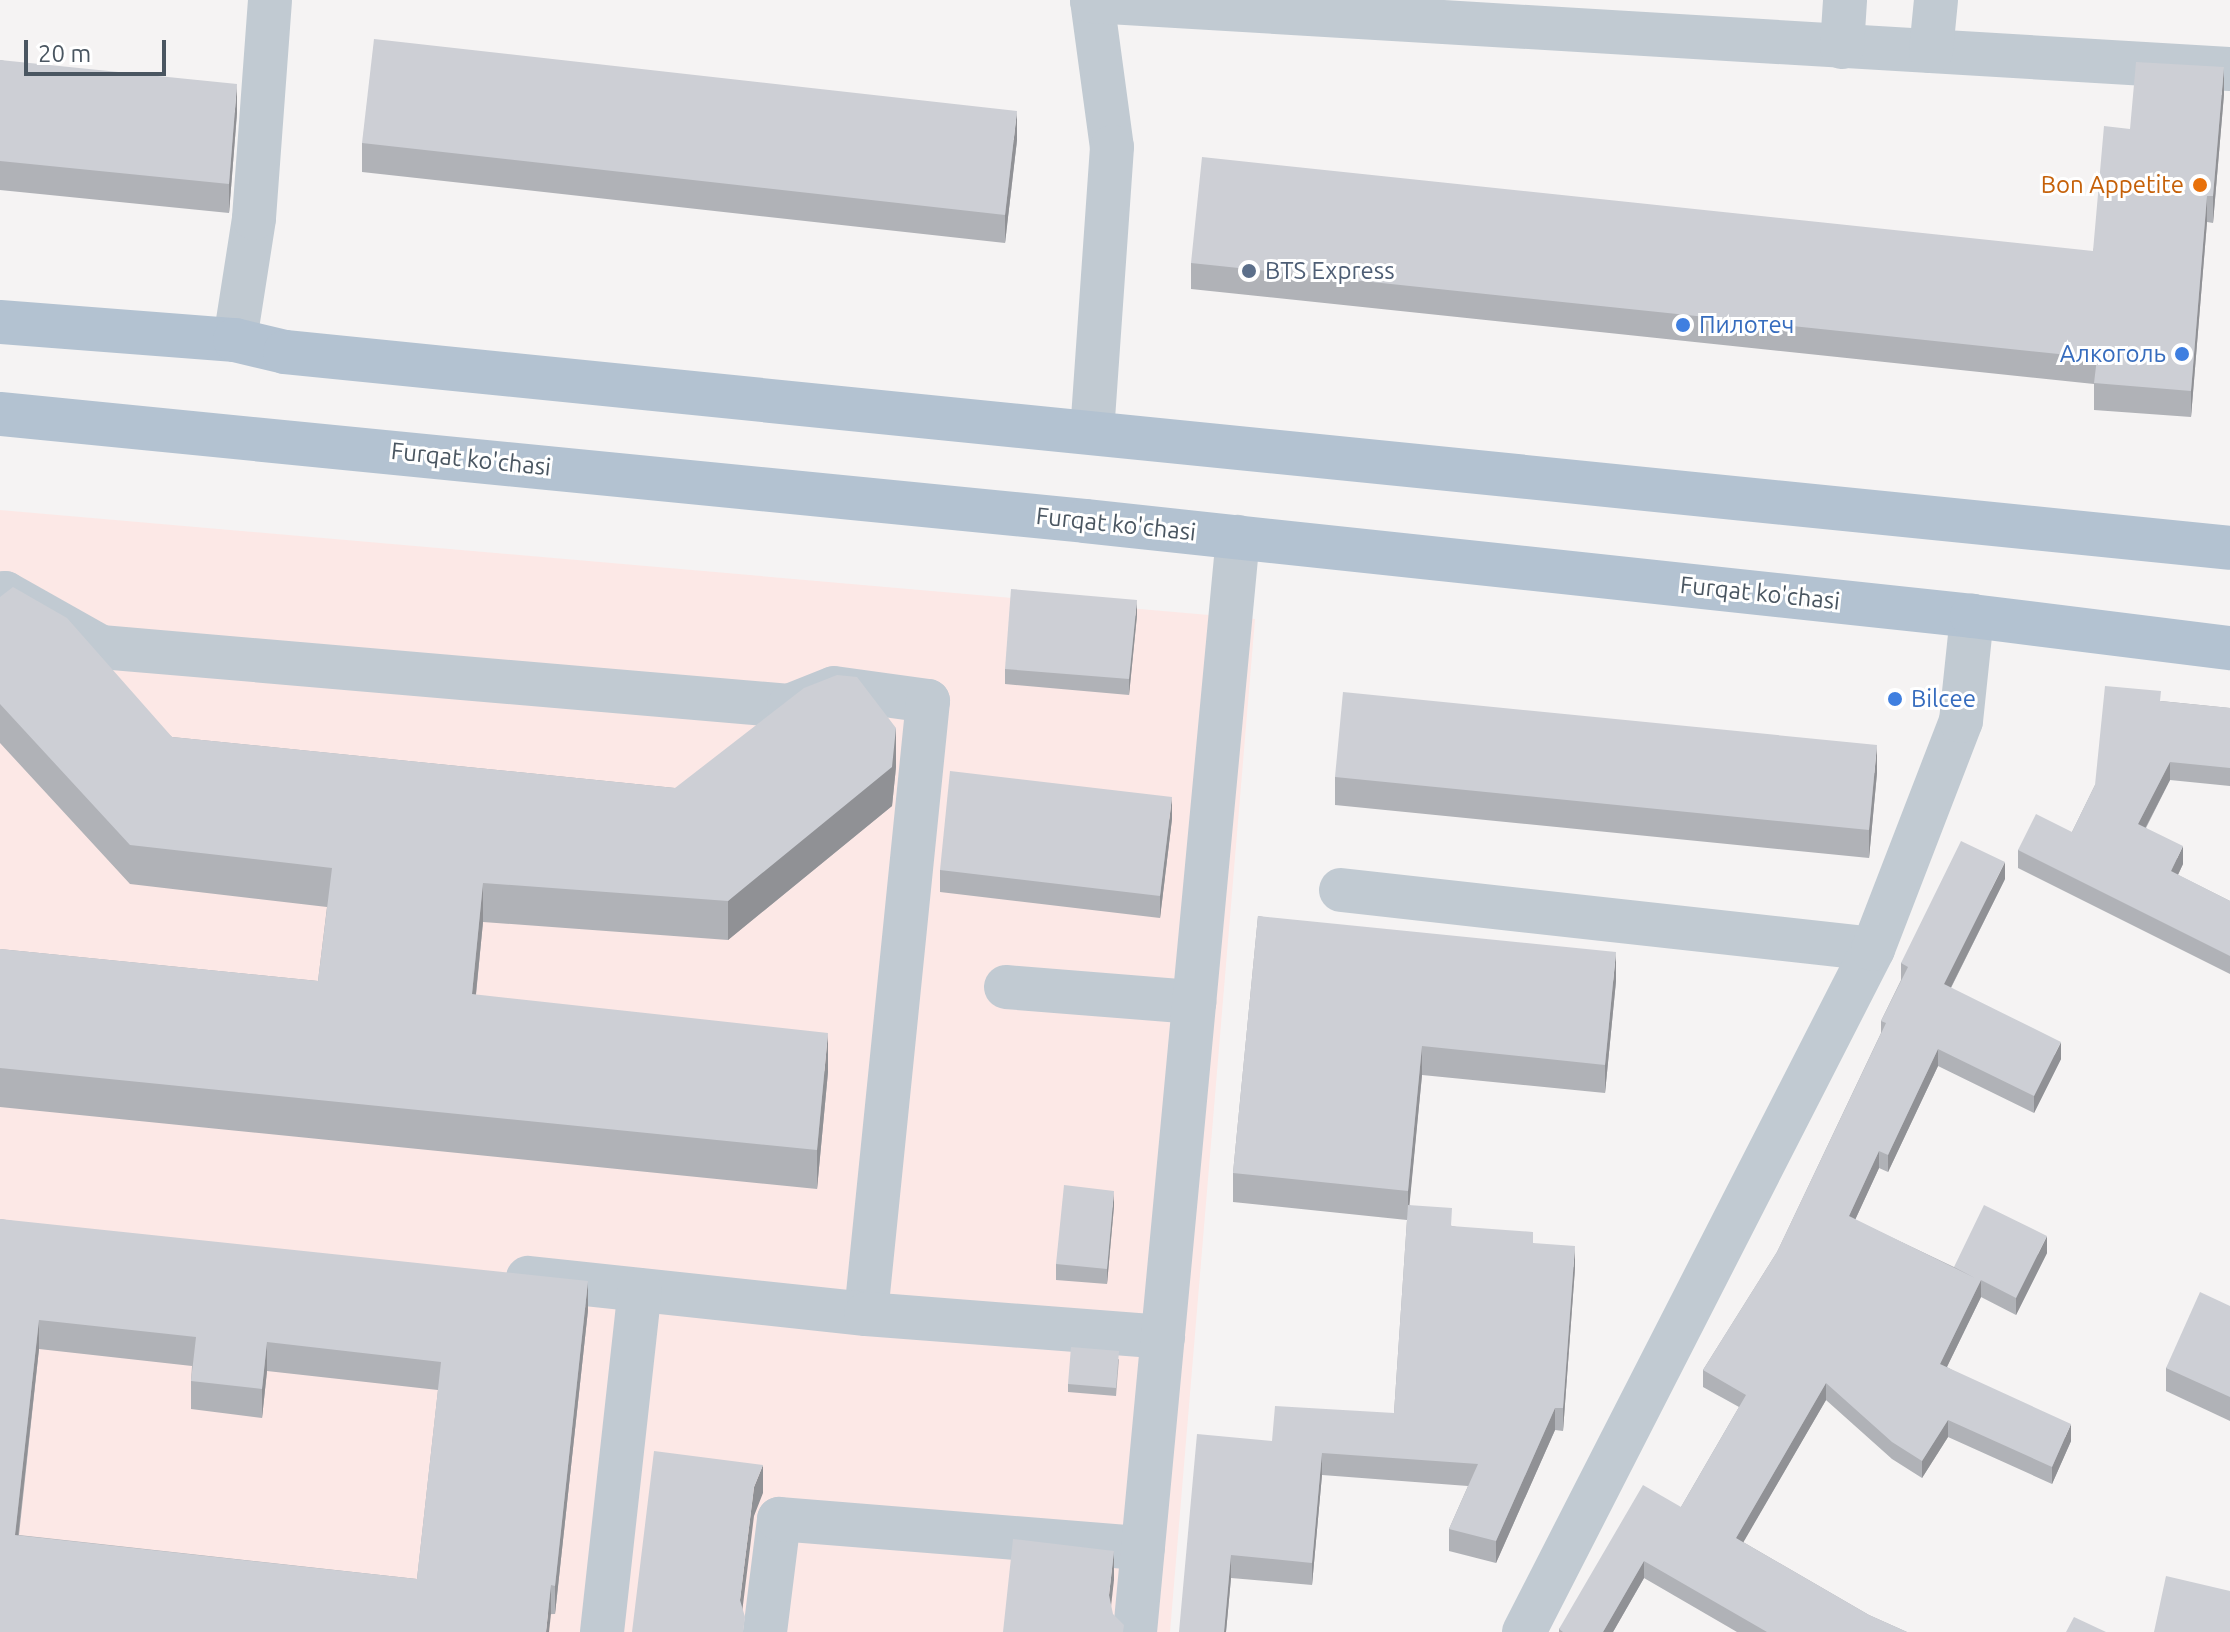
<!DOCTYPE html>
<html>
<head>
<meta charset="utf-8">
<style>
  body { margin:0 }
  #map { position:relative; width:2230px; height:1632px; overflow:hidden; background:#f5f3f3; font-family:Ubuntu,sans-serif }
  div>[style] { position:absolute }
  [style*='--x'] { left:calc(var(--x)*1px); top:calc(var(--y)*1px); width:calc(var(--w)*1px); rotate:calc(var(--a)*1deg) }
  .medical>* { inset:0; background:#fce8e6 }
  .minor>* { height:44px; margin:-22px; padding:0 22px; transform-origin:22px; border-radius:22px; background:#c1cad2 }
  .major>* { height:44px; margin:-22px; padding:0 22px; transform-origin:22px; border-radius:22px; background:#b3c2d1 }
  .wall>* { inset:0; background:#b0b2b7 }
  .shaded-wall>* { inset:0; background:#909195 }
  .building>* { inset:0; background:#cdcfd5 }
  .dots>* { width:22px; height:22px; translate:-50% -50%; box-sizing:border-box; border:4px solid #fff; border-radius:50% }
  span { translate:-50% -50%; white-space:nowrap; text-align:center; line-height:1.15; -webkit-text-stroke:6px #fff; paint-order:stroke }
  .food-label { font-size:24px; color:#c56008 }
  .right { translate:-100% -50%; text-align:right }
  .service-label { font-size:24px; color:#4e5e75 }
  .left { translate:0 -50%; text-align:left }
  .shop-label { font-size:24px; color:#366cbe }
  .street-label { font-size:24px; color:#4a5661 }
  .scale { position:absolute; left:24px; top:40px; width:142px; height:36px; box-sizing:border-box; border:4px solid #4a5661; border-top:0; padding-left:10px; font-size:24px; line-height:28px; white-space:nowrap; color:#4a5661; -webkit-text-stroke:6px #fff; paint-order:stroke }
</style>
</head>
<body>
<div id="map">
  <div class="medical">
    <i style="clip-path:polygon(0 510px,1255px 619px,1170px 1632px,0 1632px)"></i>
  </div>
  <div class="minor">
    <i style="--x:1092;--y:0;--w:148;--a:82.3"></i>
    <i style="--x:1112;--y:147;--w:285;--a:94"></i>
    <i style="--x:1092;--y:1;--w:1140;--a:3.42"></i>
    <i style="--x:1842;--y:47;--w:47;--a:-86.3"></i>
    <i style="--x:1931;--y:51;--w:51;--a:-84.4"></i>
    <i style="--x:235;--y:340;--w:123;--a:-81.1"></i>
    <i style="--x:254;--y:218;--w:218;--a:-85.8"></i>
    <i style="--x:0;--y:596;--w:6;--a:-31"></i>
    <i style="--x:5;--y:593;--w:110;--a:29.4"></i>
    <i style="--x:101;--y:647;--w:691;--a:4.9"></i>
    <i style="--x:789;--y:706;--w:48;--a:-21.8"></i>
    <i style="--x:834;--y:688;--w:95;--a:7.9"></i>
    <i style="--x:928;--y:701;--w:616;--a:95.78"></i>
    <i style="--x:866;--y:1314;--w:340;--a:-173.9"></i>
    <i style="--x:1341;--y:890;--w:535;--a:6.33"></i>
    <i style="--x:1006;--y:987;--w:189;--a:4.6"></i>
    <i style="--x:866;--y:1314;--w:298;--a:4.4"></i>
    <i style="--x:602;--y:1632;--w:344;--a:-83.7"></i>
    <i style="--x:765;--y:1632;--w:114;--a:-82.9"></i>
    <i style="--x:779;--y:1519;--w:365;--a:4.6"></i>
    <i style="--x:1135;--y:1632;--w:1100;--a:-84.63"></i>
    <i style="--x:1524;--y:1632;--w:767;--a:-62.93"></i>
    <i style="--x:1873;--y:949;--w:244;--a:-68.9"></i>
    <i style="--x:1961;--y:721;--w:106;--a:-84"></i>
  </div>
  <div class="major">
    <i style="--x:0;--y:322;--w:236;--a:4.4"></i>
    <i style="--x:235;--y:340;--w:51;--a:13.5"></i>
    <i style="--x:285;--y:352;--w:1955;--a:5.75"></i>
    <i style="--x:0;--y:414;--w:1090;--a:5.63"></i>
    <i style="--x:1085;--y:521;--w:892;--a:6.11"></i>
    <i style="--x:1972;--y:616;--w:260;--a:7.1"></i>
  </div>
  <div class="wall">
    <i style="clip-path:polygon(0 60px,237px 113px,229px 213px,0 190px)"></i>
    <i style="clip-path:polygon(2224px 94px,2213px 223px,2207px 222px,2191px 417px,2094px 410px,2094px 384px,1191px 289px,1191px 263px,2093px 251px,2130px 129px)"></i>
    <i style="clip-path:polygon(1017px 140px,1005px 243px,362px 172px,362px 143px)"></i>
    <i style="clip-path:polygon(0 597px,172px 737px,675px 788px,896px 767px,892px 806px,728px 940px,483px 922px,476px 995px,828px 1072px,817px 1189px,0 1107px,0 949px,318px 981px,327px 907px,130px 884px,0 743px)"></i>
    <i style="clip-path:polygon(1137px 615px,1129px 695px,1005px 684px,1005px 669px)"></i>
    <i style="clip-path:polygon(2161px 701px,2230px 708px,2230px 786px,2170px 780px,2146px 828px,2183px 864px,2178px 875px,2230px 901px,2230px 974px,2018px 868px,2018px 850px,2072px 832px,2095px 785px)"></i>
    <i style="clip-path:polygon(1877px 773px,1869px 858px,1335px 805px,1335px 777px)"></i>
    <i style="clip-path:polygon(1172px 819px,1160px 918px,940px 892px,940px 870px)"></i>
    <i style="clip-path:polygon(2005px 879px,1951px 988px,2061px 1059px,2034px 1113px,1938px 1066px,1888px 1172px,1879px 1168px,1855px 1220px,1954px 1267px,2047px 1253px,2016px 1315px,1981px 1297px,1947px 1367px,2071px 1441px,2052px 1484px,1948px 1437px,1922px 1478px,1892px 1459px,1826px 1400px,1743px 1542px,1869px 1615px,1907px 1632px,1737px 1632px,1644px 1578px,1613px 1632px,1559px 1632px,1559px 1629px,1681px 1507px,1739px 1407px,1703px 1387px,1703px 1370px,1777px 1252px,1881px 1033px,1881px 1021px,1901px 980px,1901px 963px)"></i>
    <i style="clip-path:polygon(1258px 916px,1616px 981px,1605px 1093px,1422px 1075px,1409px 1205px,1452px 1226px,1533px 1243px,1575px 1268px,1563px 1431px,1555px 1430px,1496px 1563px,1449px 1551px,1449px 1529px,1468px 1486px,1322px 1475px,1312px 1585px,1231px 1578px,1226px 1632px,1179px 1632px,1272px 1441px,1394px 1413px,1407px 1220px,1233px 1202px,1233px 1173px)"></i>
    <i style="clip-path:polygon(1114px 1206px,1107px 1284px,1056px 1280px,1056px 1264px)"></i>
    <i style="clip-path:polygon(evenodd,0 1219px,588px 1310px,555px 1614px,0 1632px,0 1219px,39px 1349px,192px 1366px,191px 1381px,191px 1409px,262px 1418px,267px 1371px,438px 1390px,417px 1579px,19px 1535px,39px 1349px)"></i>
    <i style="clip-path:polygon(2230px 1306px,2230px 1421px,2166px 1391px,2166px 1368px)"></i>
    <i style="clip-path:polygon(1119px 1359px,1116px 1396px,1068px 1392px,1068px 1384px)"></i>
  </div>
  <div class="shaded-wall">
    <i style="clip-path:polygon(2224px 67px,2224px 94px,2213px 223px,2213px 196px)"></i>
    <i style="clip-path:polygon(237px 84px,237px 113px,229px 213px,229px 184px)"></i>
    <i style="clip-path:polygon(1017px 111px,1017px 140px,1005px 243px,1005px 215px)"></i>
    <i style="clip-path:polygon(2207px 196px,2207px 222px,2191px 417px,2191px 391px)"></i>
    <i style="clip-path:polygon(1137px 600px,1137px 615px,1129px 695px,1129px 679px)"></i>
    <i style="clip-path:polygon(896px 728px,896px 767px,892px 806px,728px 940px,728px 901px)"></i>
    <i style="clip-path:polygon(1877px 745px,1877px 773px,1869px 858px,1869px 830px)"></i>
    <i style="clip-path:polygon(2170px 762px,2170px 780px,2138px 842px,2138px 824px)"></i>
    <i style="clip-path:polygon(1172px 797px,1172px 819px,1160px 918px,1160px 896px)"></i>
    <i style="clip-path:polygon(2183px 846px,2183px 864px,2171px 889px,2171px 871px)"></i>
    <i style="clip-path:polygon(2005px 862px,2005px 879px,1944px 1001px,1944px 984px)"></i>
    <i style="clip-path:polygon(483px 883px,483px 922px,472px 1033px,472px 994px)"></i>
    <i style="clip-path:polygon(1616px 952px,1616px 981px,1605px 1093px,1605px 1065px)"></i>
    <i style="clip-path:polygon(828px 1033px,828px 1072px,817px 1189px,817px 1150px)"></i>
    <i style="clip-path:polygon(2061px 1042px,2061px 1059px,2034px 1113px,2034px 1096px)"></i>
    <i style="clip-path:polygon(1422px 1046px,1422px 1075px,1408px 1220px,1408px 1191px)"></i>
    <i style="clip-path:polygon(1938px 1049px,1938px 1066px,1888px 1172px,1888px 1155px)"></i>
    <i style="clip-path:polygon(1879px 1151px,1879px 1168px,1849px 1233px,1849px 1216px)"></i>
    <i style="clip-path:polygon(1114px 1191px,1114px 1206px,1107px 1284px,1107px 1269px)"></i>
    <i style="clip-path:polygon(2047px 1236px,2047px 1253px,2016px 1315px,2016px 1298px)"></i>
    <i style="clip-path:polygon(1575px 1246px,1575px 1268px,1563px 1431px,1563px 1408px)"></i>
    <i style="clip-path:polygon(1981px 1280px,1981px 1297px,1940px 1381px,1940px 1364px)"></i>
    <i style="clip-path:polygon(588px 1281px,588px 1310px,555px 1614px,555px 1586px)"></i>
    <i style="clip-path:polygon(39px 1320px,39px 1349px,15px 1564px,15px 1535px)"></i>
    <i style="clip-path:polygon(267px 1342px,267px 1371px,262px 1418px,262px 1389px)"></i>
    <i style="clip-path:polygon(1826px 1383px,1826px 1400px,1736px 1555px,1736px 1538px)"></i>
    <i style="clip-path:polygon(1555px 1408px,1555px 1430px,1496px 1563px,1496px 1541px)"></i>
    <i style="clip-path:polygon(1948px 1420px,1948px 1437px,1922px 1478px,1922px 1461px)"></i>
    <i style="clip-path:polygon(2071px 1424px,2071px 1441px,2052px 1484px,2052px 1467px)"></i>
    <i style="clip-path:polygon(1322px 1453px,1322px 1475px,1312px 1585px,1312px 1563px)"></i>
    <i style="clip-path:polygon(763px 1465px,763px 1493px,754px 1516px,740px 1629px,740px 1600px,754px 1487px)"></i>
    <i style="clip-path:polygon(1114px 1551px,1114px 1580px,1109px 1624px,1109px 1595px)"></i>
    <i style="clip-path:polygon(1231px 1555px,1231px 1578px,1226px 1632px,1224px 1632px)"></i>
    <i style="clip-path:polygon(1644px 1561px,1644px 1578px,1613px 1632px,1603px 1632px)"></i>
    <i style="clip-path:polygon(551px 1585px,551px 1614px,549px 1632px,546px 1632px)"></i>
  </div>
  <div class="building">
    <i style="clip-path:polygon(374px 39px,1017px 111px,1005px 215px,362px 143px)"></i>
    <i style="clip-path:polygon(0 60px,237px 84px,229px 184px,0 161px)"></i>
    <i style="clip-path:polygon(2136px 62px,2224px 67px,2213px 196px,2207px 196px,2191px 391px,2094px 383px,2097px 358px,1191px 263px,1202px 157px,2093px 251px,2104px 126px,2130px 129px)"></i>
    <i style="clip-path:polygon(13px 587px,67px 618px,172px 737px,675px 788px,804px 688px,837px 675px,857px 677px,896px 728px,892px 767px,728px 901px,483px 883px,472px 994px,828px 1033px,817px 1150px,0 1068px,0 949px,318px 981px,332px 868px,130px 845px,0 704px,0 597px)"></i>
    <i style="clip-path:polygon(1011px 589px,1137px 600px,1129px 679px,1005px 669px)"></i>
    <i style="clip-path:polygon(2105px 686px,2161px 691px,2160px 701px,2230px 708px,2230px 768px,2170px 762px,2138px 824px,2183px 846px,2171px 871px,2230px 901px,2230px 956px,2018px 850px,2036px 814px,2072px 832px,2095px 785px)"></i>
    <i style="clip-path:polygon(1343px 692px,1877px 745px,1869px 830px,1335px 777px)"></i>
    <i style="clip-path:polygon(950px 771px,1172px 797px,1160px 896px,940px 870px)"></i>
    <i style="clip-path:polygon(1961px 841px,2005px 862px,1944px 984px,2061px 1042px,2034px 1096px,1938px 1049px,1888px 1155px,1879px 1151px,1849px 1216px,1975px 1278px,1954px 1267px,1984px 1205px,2047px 1236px,2016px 1298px,1981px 1280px,1940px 1364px,2071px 1424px,2052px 1467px,1948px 1420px,1922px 1461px,1892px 1442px,1826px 1383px,1736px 1538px,1869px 1615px,1907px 1632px,1767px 1632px,1644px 1561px,1603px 1632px,1563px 1632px,1559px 1629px,1643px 1485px,1681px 1507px,1746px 1395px,1703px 1370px,1777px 1252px,1886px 1023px,1881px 1021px,1908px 967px,1901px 963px)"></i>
    <i style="clip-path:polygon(1258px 916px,1616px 952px,1605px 1065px,1422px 1046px,1408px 1191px,1233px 1173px)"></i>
    <i style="clip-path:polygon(1064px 1185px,1114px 1191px,1107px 1269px,1056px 1264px)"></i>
    <i style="clip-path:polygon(1408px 1205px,1452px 1208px,1451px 1226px,1533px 1232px,1533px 1243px,1575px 1246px,1563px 1408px,1555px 1408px,1496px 1541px,1449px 1529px,1478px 1464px,1322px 1453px,1312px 1563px,1231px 1555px,1224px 1632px,1179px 1632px,1197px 1434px,1272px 1441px,1275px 1406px,1394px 1413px)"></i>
    <i style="clip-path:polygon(evenodd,0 1219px,588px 1281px,555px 1586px,551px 1585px,546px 1632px,0 1632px,0 1219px,39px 1320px,196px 1337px,191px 1381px,262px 1389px,267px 1342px,441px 1362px,417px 1579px,15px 1535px,39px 1320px)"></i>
    <i style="clip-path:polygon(2200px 1292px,2230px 1306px,2230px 1397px,2166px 1368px)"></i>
    <i style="clip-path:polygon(1071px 1347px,1119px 1351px,1116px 1388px,1068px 1384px)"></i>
    <i style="clip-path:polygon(654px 1451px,763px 1465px,754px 1487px,740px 1600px,745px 1617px,743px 1632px,632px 1632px)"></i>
    <i style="clip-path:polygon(1013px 1539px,1114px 1551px,1109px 1595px,1113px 1614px,1124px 1625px,1123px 1632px,1003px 1632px)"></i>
    <i style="clip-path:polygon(2166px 1576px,2230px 1591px,2230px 1632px,2154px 1632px)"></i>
    <i style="clip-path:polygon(2074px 1617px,2106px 1632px,2066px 1632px)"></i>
  </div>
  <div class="dots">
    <i style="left:2200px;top:185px;background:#e8710a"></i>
    <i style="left:1249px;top:271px;background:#5c6f8a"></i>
    <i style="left:1683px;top:325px;background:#3f7fe0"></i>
    <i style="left:2182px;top:354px;background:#3f7fe0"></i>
    <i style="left:1895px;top:699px;background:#3f7fe0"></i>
  </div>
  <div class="food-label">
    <span class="right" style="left:2184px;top:185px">Bon Appetite</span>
  </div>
  <div class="service-label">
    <span class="left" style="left:1265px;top:271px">BTS Express</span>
  </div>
  <div class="shop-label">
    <span class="left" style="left:1699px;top:325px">Пилотеч</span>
    <span class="right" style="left:2166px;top:354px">Алкоголь</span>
    <span class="left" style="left:1911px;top:699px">Bilcee</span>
  </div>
  <div class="street-label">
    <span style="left:471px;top:459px;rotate:6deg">Furqat ko'chasi</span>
    <span style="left:1116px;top:524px;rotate:6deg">Furqat ko'chasi</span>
    <span style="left:1760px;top:593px;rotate:6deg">Furqat ko'chasi</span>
  </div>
  <div class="scale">20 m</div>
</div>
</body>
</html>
